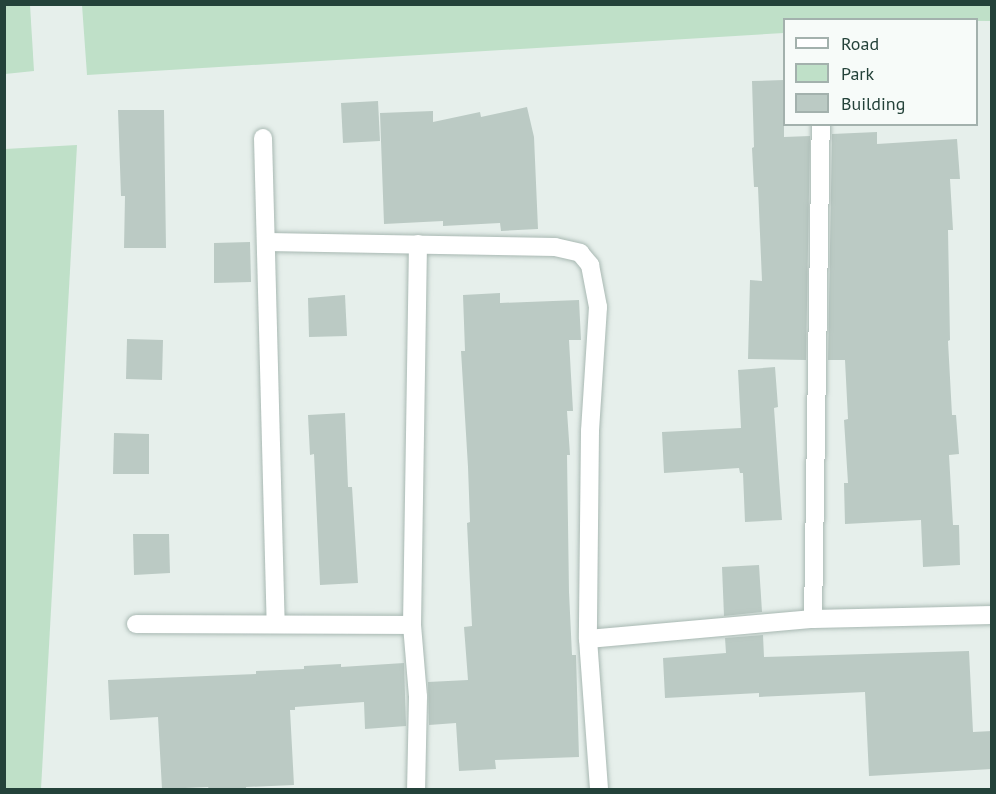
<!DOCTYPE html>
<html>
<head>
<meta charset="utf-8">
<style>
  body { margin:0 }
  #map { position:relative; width:996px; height:794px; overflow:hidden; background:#e6efeb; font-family:"PT Sans",sans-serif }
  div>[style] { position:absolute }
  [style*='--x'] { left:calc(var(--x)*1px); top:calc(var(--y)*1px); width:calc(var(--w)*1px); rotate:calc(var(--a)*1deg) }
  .green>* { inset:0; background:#bfe0c8 }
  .building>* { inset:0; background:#bbcac4 }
  .roads { filter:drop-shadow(0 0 2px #a8b8b2) drop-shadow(0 0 2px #a8b8b2) }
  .minor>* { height:18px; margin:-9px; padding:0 9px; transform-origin:9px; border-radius:9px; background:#fff }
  span { translate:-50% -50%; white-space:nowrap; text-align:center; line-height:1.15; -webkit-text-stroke:4.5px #f7fbf9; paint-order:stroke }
  .frame { position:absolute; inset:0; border:6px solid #24423a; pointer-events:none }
  .legend { position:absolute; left:783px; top:18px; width:195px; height:108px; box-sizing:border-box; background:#f7fbf9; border:2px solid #a3b1ad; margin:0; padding:8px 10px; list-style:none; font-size:18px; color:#24423a }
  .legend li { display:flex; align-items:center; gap:12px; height:30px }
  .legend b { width:30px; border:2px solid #a3b1ad }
</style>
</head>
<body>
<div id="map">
  <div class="green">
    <i style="clip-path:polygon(991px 4px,991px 21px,784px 20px,784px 33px,87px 75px,82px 5px)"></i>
    <i style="clip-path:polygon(4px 5px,30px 5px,34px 71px,5px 74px)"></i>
    <i style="clip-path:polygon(77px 145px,41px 789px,5px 789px,5px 149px)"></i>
  </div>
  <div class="building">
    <i style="clip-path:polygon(784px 80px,784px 137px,810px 136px,806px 360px,748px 359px,750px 280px,762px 281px,758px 187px,754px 187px,752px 148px,754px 147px,752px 81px)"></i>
    <i style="clip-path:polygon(378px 101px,380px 141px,343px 143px,341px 103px)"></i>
    <i style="clip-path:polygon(527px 107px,534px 137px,538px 229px,501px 231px,500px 223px,443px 226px,443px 221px,384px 224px,380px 113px,433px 111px,433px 122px,480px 112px,481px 117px)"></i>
    <i style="clip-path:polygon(118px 110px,164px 110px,166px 248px,124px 248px,125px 196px,121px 196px)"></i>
    <i style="clip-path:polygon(877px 132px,877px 144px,957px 139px,960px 179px,950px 179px,953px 230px,948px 230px,950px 340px,948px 341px,952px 415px,956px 415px,959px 454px,949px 455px,953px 525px,959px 525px,960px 565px,923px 567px,921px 520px,845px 524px,844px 483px,848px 483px,844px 420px,848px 419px,845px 360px,828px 360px,832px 134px)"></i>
    <i style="clip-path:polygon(250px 242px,251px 282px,214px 283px,214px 243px)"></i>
    <i style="clip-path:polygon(500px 293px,500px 303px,579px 300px,581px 340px,569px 340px,573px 411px,567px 411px,570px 455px,567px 455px,569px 592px,572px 655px,576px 655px,579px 757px,495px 760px,496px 769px,459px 771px,456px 723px,429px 725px,428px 682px,468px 680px,464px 627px,472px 626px,467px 523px,470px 522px,468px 467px,461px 351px,465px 351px,463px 295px)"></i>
    <i style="clip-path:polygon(345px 295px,347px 336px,309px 337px,308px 298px)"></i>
    <i style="clip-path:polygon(127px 339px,163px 340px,162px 380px,126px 379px)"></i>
    <i style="clip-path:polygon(775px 367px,778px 407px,774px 408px,782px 520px,745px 522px,743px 473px,740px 473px,739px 468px,664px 473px,662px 432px,741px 428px,738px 370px)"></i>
    <i style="clip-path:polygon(345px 413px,348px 487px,352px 487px,358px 583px,320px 585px,314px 454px,310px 455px,308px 415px)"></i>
    <i style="clip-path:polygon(114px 433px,149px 434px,149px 474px,113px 474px)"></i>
    <i style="clip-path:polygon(133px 534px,169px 534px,170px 573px,134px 575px)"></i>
    <i style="clip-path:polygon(759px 565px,762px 612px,724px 616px,722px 567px)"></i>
    <i style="clip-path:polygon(763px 635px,764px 657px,969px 651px,973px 732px,992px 731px,992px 769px,869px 776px,865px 692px,759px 697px,759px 693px,665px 698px,663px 658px,726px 653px,725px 638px)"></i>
    <i style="clip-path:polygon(404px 663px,406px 726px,365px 729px,364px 702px,295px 707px,295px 710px,290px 710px,294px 785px,246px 787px,246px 789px,209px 789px,208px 787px,162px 789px,158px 717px,110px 720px,108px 680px,256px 674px,256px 671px,304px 669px,304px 666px,341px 664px,341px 667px)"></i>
  </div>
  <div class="roads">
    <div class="minor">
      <i style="--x:263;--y:138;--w:485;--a:88.5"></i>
      <i style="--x:267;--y:242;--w:288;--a:1"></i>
      <i style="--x:555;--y:247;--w:26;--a:13"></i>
      <i style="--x:580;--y:253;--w:16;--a:50"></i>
      <i style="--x:590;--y:265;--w:43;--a:79.2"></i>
      <i style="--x:598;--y:307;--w:124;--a:93.7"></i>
      <i style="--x:590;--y:431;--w:208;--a:90.6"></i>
      <i style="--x:588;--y:639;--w:151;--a:85.8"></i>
      <i style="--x:813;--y:619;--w:495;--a:-89.1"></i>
      <i style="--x:136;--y:624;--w:276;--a:0.2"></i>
      <i style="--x:412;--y:625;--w:72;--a:85.2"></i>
      <i style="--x:418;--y:697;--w:93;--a:91.2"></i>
      <i style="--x:412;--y:625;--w:381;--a:-89.1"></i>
      <i style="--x:588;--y:639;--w:226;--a:-5.1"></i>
      <i style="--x:813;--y:619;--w:179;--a:-1.3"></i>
    </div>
  </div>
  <div class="frame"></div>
  <ul class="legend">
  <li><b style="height:8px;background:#fff"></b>Road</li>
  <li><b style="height:16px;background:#bfe0c8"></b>Park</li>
  <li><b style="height:16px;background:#bbcac4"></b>Building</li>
  </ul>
</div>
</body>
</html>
